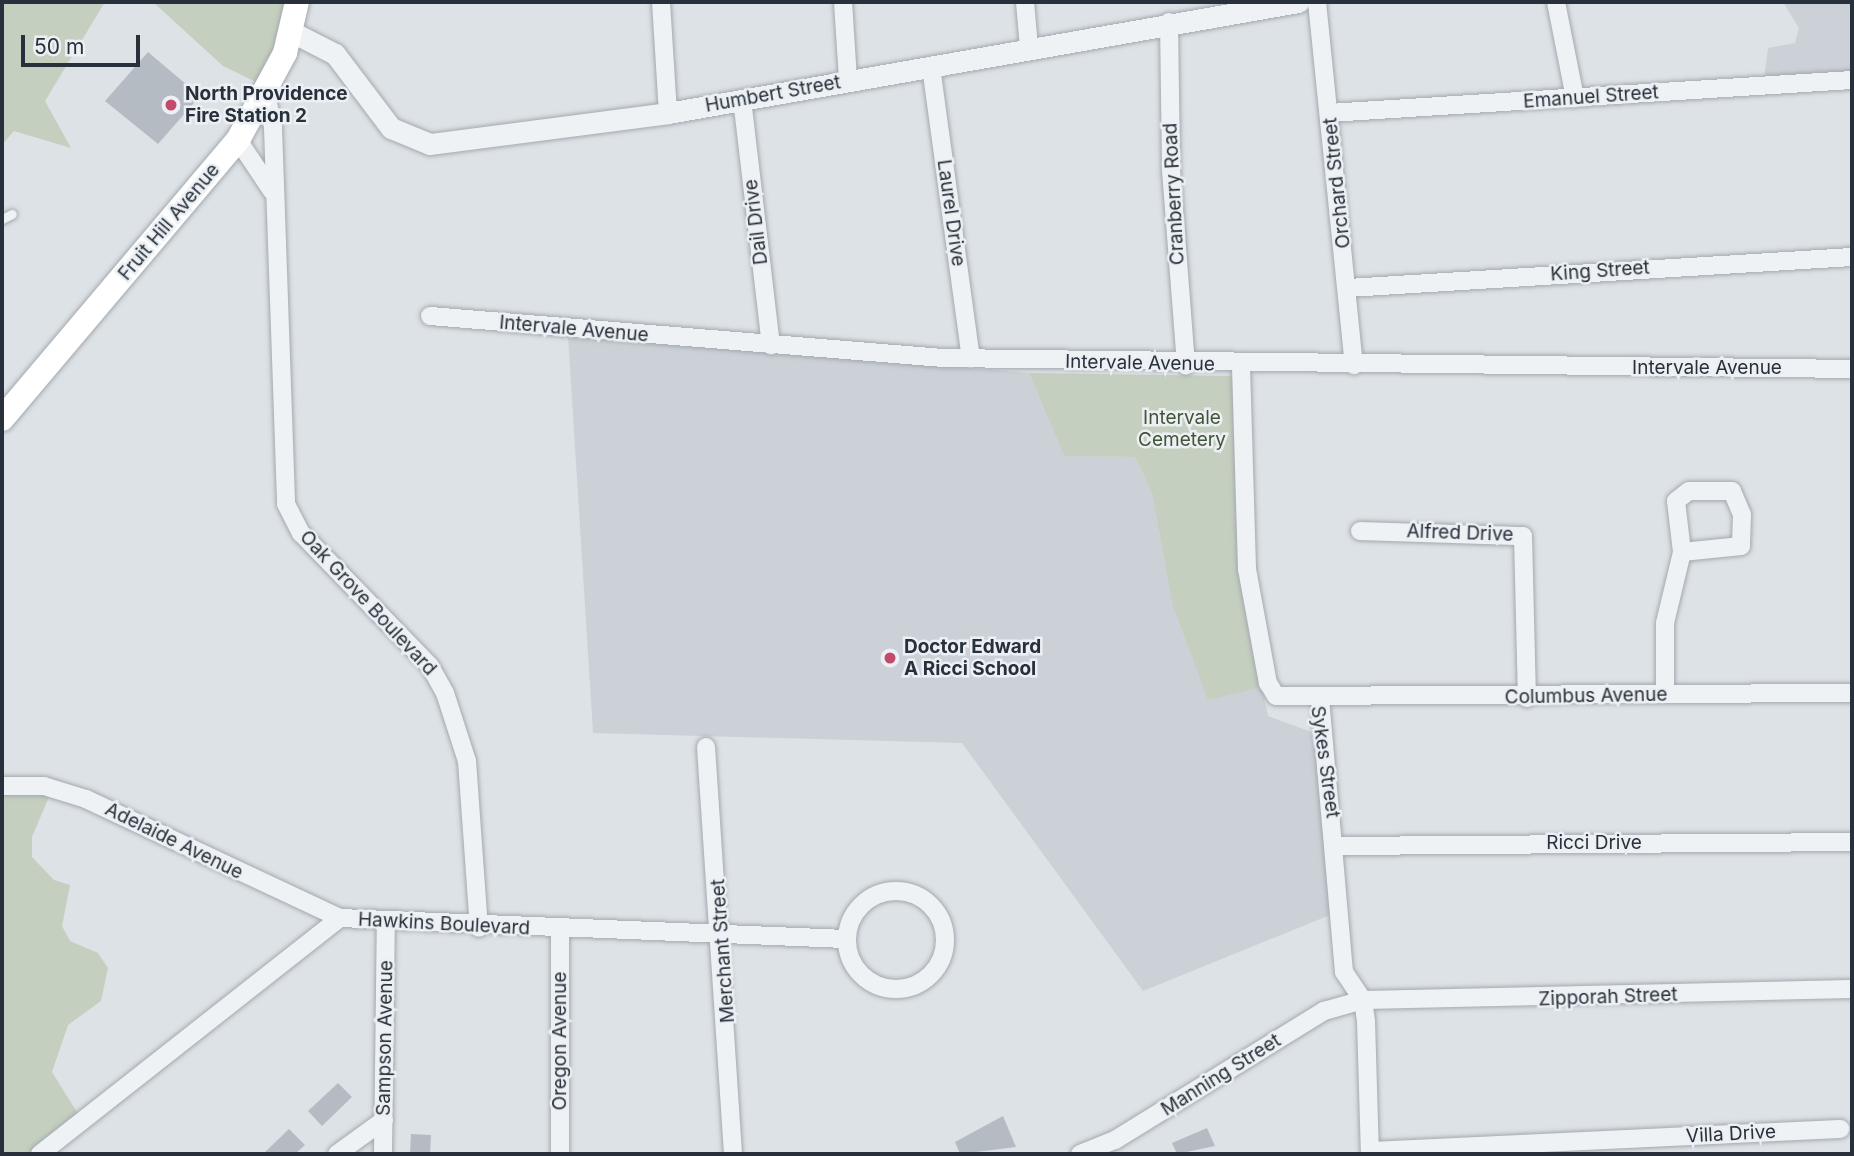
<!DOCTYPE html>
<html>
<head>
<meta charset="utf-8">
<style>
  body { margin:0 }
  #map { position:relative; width:1854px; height:1156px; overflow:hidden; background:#dde2e6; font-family:Inter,sans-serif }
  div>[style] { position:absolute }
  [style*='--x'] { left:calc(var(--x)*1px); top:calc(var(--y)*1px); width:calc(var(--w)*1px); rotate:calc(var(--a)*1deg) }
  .built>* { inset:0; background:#cbd1d7 }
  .green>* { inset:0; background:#c5cfbf }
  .building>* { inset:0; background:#b5bbc2 }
  .roads { filter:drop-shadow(0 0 2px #a3a9af) drop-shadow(0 0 2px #a3a9af) }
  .service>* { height:9px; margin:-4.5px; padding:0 4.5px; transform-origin:4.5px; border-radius:4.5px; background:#eff2f4 }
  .minor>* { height:18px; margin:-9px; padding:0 9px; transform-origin:9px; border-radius:9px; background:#eff2f4 }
  .minor>.ring { margin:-9px; padding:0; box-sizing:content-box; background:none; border:18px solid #eff2f4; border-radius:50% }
  .tertiary>* { height:21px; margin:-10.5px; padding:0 10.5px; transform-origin:10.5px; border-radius:10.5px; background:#eff2f4 }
  .secondary>* { height:24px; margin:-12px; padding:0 12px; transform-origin:12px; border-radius:12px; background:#fff }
  .dots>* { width:19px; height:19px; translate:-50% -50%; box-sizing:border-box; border:4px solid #ecf0f4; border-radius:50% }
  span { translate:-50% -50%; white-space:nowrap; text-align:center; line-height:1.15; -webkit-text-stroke:5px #ecf0f4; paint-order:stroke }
  .poi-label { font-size:19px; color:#28313b; font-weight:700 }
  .left { translate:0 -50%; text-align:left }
  .street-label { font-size:19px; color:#28313b }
  .park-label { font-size:19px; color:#405636 }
  .frame { position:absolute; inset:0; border:4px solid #28313b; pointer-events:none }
  .scale { position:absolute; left:21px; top:35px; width:119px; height:32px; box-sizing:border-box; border:4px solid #28313b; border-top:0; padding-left:9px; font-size:21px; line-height:24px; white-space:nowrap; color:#28313b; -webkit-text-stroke:5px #ecf0f4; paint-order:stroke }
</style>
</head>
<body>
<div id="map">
  <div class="built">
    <i style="clip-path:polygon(1783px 2px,1852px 2px,1852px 78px,1764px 80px,1768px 48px,1795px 43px,1799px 28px)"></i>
    <i style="clip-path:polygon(568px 336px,1029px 373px,1064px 456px,1135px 457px,1152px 493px,1172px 603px,1262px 687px,1268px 716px,1314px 733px,1330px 915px,1143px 991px,962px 743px,593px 733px)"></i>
  </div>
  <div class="green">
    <i style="clip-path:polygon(2px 2px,105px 2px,45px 101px,71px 148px,14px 131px,2px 145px)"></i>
    <i style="clip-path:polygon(153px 2px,296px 2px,262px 85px,223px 66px)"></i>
    <i style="clip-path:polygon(1029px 373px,1234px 376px,1236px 524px,1262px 687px,1208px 700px,1172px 603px,1152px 493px,1135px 457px,1064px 456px)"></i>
    <i style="clip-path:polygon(2px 778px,54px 785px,32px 837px,32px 857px,54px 880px,70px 885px,62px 926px,70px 941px,98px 953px,108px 968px,101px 1001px,68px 1025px,52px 1072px,80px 1117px,36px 1154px,2px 1154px)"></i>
  </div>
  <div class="building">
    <i style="clip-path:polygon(148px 52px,200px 96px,158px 144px,105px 101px)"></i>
    <i style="clip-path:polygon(338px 1083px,352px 1097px,322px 1126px,308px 1111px)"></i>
    <i style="clip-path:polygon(1003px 1116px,1016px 1147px,960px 1154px,955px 1142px)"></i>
    <i style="clip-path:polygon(1207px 1128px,1215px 1146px,1177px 1154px,1172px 1143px)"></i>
    <i style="clip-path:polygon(289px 1129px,305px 1145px,295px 1154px,263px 1154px)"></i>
    <i style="clip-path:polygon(411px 1134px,431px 1135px,430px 1154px,410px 1154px)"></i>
  </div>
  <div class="roads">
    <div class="service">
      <i style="--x:2;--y:219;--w:11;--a:-27"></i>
    </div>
    <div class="minor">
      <i style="--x:661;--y:2;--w:111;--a:86.4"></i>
      <i style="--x:843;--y:2;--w:78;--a:86.3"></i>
      <i style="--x:1025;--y:2;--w:46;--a:85"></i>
      <i style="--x:1317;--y:2;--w:365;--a:84.2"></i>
      <i style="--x:1556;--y:2;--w:98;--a:78.8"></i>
      <i style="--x:1169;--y:22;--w:148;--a:89.2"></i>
      <i style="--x:1171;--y:170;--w:196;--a:85.6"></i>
      <i style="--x:931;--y:67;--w:294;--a:82.2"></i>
      <i style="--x:266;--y:94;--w:35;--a:78"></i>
      <i style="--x:273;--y:128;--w:376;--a:88"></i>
      <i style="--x:286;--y:504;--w:33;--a:63"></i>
      <i style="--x:301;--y:533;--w:185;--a:45.9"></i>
      <i style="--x:430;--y:666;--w:31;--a:61"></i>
      <i style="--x:445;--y:693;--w:71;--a:72.1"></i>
      <i style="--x:467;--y:761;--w:167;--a:85.9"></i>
      <i style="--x:742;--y:99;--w:248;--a:83.3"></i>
      <i style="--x:1329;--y:113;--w:524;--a:-3.61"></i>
      <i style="--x:238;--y:140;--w:61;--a:56.3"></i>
      <i style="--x:1348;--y:288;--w:505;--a:-3.52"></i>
      <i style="--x:430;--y:316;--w:515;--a:4.68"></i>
      <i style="--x:943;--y:358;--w:909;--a:0.69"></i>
      <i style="--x:1241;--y:366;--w:203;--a:88.3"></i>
      <i style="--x:1247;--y:569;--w:116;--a:79.6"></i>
      <i style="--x:1268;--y:683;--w:15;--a:58"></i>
      <i style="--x:1276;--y:696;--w:576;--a:-0.3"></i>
      <i style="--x:1689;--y:491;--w:43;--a:0"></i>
      <i style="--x:1732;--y:491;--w:26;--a:67"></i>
      <i style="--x:1742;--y:515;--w:31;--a:92"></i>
      <i style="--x:1741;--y:546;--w:59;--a:174.2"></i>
      <i style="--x:1682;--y:552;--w:51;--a:-96.7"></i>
      <i style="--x:1676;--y:501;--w:16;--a:-38"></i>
      <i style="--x:1360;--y:531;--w:163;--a:1.8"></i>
      <i style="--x:1523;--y:536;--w:162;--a:88.6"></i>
      <i style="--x:1665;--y:694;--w:71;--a:-90"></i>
      <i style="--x:1665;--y:623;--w:73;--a:-76.5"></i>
      <i style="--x:1320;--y:698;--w:275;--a:85"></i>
      <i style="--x:1344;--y:972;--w:34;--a:56"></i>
      <i style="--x:1363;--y:1000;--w:21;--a:82"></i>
      <i style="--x:1366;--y:1021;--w:133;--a:88.3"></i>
      <i style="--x:706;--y:747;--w:408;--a:86.2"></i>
      <i style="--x:2;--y:786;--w:42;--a:0"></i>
      <i style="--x:44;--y:786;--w:44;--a:17.2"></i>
      <i style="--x:86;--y:799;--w:280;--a:25.1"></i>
      <i style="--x:1336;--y:846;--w:516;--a:-0.44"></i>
      <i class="ring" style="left:847px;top:891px;width:80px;height:80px"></i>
      <i style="--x:560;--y:929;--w:225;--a:90"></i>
      <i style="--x:1370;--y:1151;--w:471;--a:-2.7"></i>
      <i style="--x:40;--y:1154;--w:382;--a:-38.2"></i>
      <i style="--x:340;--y:918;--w:506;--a:2.38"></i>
      <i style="--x:337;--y:1154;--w:58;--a:-35.9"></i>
      <i style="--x:383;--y:1154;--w:232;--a:-89.3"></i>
      <i style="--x:1080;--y:1154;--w:38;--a:-22"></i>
      <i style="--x:1115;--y:1140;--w:246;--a:-31.7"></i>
      <i style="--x:1324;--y:1011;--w:41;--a:-15.8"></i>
      <i style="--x:1363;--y:1000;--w:489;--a:-1.3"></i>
    </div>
    <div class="tertiary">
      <i style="--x:292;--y:32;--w:48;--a:27.1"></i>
      <i style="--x:335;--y:54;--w:93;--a:52.9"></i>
      <i style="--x:391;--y:128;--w:42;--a:22.3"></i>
      <i style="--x:430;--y:144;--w:240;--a:-7.4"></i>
      <i style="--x:668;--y:113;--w:640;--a:-9.99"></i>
    </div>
    <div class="secondary">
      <i style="--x:2;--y:419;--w:365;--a:-49.8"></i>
      <i style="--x:238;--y:140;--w:99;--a:-61.6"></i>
      <i style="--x:285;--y:53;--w:52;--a:-76.8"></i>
    </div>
  </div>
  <div class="dots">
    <i style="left:171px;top:105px;background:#c24a6b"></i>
    <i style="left:890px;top:658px;background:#c24a6b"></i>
  </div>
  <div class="poi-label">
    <span class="left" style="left:185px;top:105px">North Providence<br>Fire Station 2</span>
    <span class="left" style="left:904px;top:658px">Doctor Edward<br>A Ricci School</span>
  </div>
  <div class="street-label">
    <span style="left:773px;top:94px;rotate:-10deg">Humbert Street</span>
    <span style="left:1591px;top:97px;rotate:-4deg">Emanuel Street</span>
    <span style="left:1337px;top:183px;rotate:-96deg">Orchard Street</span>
    <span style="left:1174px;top:194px;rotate:-93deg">Cranberry Road</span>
    <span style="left:951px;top:213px;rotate:82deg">Laurel Drive</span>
    <span style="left:169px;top:222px;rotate:-50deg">Fruit Hill Avenue</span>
    <span style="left:756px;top:222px;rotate:-97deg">Dail Drive</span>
    <span style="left:1600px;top:271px;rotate:-4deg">King Street</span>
    <span style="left:574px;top:329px;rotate:5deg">Intervale Avenue</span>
    <span style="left:1140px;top:363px;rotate:1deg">Intervale Avenue</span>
    <span style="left:1707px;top:368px">Intervale Avenue</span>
    <span style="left:1460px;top:533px;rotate:2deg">Alfred Drive</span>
    <span style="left:368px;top:603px;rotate:47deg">Oak Grove Boulevard</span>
    <span style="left:1586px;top:696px;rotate:-1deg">Columbus Avenue</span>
    <span style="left:1325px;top:762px;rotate:82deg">Sykes Street</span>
    <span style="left:174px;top:841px;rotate:26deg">Adelaide Avenue</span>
    <span style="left:1594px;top:843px">Ricci Drive</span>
    <span style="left:444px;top:924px;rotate:3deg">Hawkins Boulevard</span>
    <span style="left:723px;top:951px;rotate:-94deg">Merchant Street</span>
    <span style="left:1608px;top:997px;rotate:-2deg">Zipporah Street</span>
    <span style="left:385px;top:1038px;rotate:-89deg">Sampson Avenue</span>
    <span style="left:560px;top:1041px;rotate:-90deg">Oregon Avenue</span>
    <span style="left:1221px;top:1075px;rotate:-32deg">Manning Street</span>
    <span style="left:1731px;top:1134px;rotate:-3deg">Villa Drive</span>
  </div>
  <div class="park-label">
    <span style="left:1182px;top:429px">Intervale<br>Cemetery</span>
  </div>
  <div class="frame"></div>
  <div class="scale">50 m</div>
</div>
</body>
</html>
